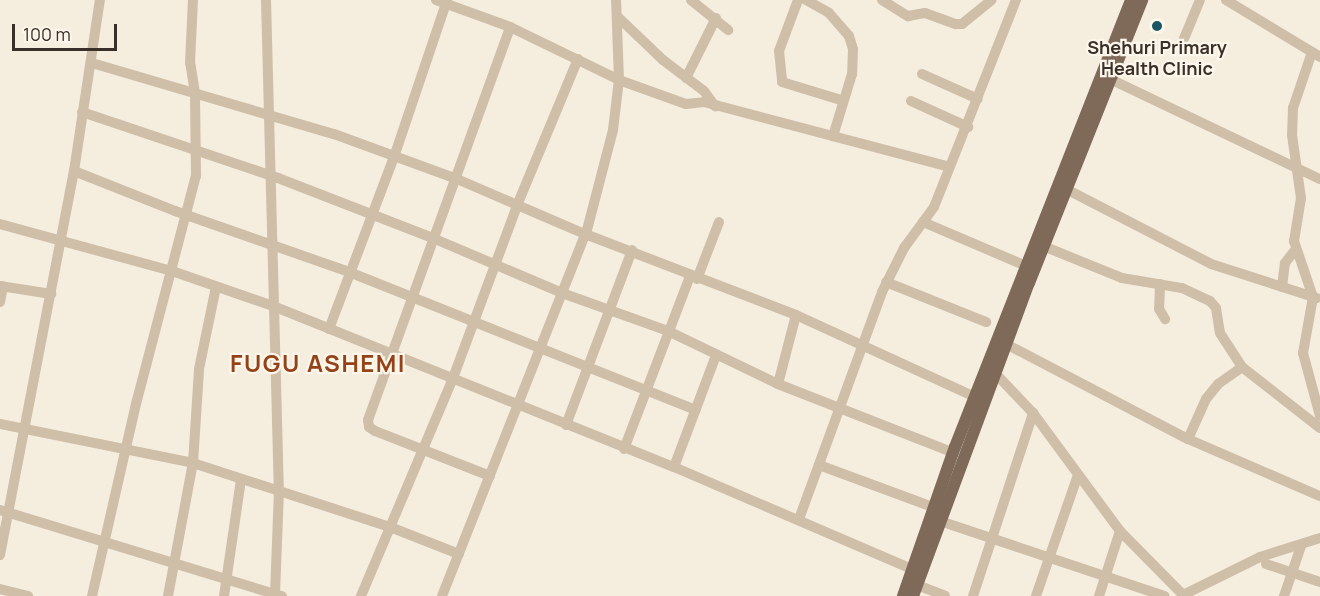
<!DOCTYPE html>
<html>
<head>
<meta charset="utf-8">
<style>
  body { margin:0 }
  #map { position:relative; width:1320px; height:596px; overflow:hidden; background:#f5edde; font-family:Manrope,sans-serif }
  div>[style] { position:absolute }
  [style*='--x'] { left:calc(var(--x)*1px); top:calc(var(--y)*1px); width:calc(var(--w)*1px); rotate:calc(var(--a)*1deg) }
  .minor>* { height:10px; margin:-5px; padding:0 5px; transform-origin:5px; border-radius:5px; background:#cfbea8 }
  .major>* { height:12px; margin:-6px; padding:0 6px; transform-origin:6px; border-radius:6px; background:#7f6958 }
  .dots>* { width:16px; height:16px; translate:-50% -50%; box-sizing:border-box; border:3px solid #fcf6eb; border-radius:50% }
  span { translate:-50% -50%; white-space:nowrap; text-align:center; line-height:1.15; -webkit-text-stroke:4.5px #fcf6eb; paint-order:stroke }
  .poi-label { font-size:18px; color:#3b3029; font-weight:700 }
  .district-label { font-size:24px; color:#944318; font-weight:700; letter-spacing:1.5px }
  .scale { position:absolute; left:12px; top:24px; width:105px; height:27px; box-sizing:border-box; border:3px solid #3b3029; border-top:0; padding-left:8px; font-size:18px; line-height:21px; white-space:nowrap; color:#3b3029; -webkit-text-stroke:4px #fcf6eb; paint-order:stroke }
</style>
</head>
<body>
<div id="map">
  <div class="minor">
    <i style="--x:266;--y:0;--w:490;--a:88.5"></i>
    <i style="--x:279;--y:490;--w:103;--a:92.2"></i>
    <i style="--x:436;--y:0;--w:79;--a:20"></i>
    <i style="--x:510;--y:27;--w:121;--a:25.9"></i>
    <i style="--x:619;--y:80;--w:71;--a:19.7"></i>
    <i style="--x:686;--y:104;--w:18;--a:-6"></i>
    <i style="--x:704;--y:102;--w:254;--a:14.8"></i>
    <i style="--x:691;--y:0;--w:48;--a:39"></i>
    <i style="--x:798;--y:0;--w:54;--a:110.4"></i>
    <i style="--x:779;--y:51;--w:31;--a:84"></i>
    <i style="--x:782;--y:82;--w:62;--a:17"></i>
    <i style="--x:806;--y:0;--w:26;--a:29"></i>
    <i style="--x:829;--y:13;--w:30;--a:49"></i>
    <i style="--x:849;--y:36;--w:14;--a:73"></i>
    <i style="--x:853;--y:49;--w:25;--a:92"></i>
    <i style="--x:852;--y:74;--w:65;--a:107"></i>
    <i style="--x:882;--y:0;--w:31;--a:32"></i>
    <i style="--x:908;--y:16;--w:17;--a:-10"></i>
    <i style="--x:925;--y:13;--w:33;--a:20"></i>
    <i style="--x:956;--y:24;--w:6;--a:0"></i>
    <i style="--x:962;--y:24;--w:38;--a:-39"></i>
    <i style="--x:1226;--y:0;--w:110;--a:31.2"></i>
    <i style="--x:618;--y:17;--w:62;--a:43.7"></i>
    <i style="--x:663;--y:60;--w:51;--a:37.1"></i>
    <i style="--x:704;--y:91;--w:19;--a:54"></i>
    <i style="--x:1183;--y:41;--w:44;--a:-67.5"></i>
    <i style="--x:1312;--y:52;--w:59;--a:108.7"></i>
    <i style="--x:1293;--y:108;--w:27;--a:92"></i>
    <i style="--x:1292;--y:135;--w:64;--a:81.9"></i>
    <i style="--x:1301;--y:198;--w:44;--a:99.2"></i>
    <i style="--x:1294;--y:241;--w:59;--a:71.3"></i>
    <i style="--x:1313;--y:297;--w:57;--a:100.1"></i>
    <i style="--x:1303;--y:353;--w:65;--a:74.9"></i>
    <i style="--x:92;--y:63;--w:252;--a:16.4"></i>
    <i style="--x:334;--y:134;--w:131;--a:20.1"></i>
    <i style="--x:457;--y:179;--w:139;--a:23.3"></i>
    <i style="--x:585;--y:234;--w:226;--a:21"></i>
    <i style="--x:796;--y:315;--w:197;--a:24.6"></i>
    <i style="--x:922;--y:74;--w:61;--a:24.1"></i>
    <i style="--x:686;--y:78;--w:67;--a:-63.4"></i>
    <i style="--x:1110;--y:79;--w:233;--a:25.5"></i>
    <i style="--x:911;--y:101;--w:63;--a:24.5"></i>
    <i style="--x:82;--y:112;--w:207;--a:18.6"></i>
    <i style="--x:278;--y:178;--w:168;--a:21.2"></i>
    <i style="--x:435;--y:239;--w:138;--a:23"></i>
    <i style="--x:562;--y:293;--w:113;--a:19.7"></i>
    <i style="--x:668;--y:331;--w:122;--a:25.7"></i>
    <i style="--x:778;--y:384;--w:189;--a:21.4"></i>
    <i style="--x:74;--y:171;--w:109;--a:21.6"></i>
    <i style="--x:175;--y:211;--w:184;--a:19.3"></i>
    <i style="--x:349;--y:272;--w:373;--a:21.7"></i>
    <i style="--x:1066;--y:189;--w:163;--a:27.3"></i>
    <i style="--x:1211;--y:264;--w:111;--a:17.8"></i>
    <i style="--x:923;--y:222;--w:120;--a:23.1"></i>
    <i style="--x:0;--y:224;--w:178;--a:15.3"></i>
    <i style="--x:172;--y:271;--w:107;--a:19.1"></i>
    <i style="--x:273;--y:306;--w:432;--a:21.9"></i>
    <i style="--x:674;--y:467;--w:259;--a:23.2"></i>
    <i style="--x:1043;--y:246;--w:85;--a:22.1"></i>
    <i style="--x:1122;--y:278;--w:61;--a:9.5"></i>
    <i style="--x:1182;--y:288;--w:31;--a:25"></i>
    <i style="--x:1210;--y:301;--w:9;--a:49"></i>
    <i style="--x:1216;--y:308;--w:25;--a:81"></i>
    <i style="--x:1220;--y:333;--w:40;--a:57.1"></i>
    <i style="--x:1242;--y:367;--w:99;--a:38"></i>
    <i style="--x:697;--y:279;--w:61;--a:-68.9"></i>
    <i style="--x:886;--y:282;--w:108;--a:21.8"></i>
    <i style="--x:1160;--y:284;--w:25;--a:92"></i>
    <i style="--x:1159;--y:309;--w:12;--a:59"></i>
    <i style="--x:0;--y:286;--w:52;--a:8.9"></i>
    <i style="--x:1282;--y:287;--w:24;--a:-83"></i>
    <i style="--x:1285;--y:263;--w:18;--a:-52"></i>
    <i style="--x:0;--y:302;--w:16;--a:-79"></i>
    <i style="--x:329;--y:329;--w:184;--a:-69.3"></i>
    <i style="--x:394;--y:157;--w:166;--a:-71.3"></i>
    <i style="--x:1006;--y:344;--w:205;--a:27.6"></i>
    <i style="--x:1188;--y:439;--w:144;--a:23.4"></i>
    <i style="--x:995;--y:373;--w:55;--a:46.5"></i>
    <i style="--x:1033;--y:413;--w:147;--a:53.6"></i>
    <i style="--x:1120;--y:531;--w:91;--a:45.4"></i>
    <i style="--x:778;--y:384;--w:71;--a:-75.4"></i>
    <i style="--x:0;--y:424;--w:197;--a:11.4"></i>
    <i style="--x:193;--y:463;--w:207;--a:18"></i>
    <i style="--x:390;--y:527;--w:74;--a:21.4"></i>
    <i style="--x:566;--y:425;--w:187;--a:-69.3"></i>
    <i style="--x:1188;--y:439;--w:44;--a:-65.8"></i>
    <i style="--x:1206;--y:399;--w:19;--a:-51"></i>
    <i style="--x:1218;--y:384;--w:29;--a:-35"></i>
    <i style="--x:624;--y:449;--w:185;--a:-69.1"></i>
    <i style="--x:819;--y:465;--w:124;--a:20.3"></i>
    <i style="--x:674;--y:467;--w:120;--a:-69.4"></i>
    <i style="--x:490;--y:476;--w:123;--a:-158.6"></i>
    <i style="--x:375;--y:431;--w:7;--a:-146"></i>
    <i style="--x:369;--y:427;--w:7;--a:-98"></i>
    <i style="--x:368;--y:420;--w:418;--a:-70.1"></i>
    <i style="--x:0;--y:510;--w:295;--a:17"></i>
    <i style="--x:799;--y:519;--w:242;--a:-69.9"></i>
    <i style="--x:882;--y:292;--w:49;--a:-63.4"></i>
    <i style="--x:904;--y:248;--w:51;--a:-53.8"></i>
    <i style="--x:934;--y:207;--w:223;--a:-68.4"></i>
    <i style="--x:934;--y:519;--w:243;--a:18.5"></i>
    <i style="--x:0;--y:555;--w:391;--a:-79.1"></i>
    <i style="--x:74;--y:171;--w:173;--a:-81.4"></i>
    <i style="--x:1266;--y:564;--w:57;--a:18.4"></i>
    <i style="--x:917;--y:585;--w:30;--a:21"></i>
    <i style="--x:0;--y:589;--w:29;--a:14"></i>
    <i style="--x:1183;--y:595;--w:86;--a:-26.3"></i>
    <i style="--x:1260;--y:557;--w:63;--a:-17.6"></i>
    <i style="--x:92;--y:596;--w:197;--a:-77.1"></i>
    <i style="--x:136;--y:404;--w:236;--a:-75.3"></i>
    <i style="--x:196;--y:176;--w:83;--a:-90.7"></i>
    <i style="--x:195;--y:93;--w:30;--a:-99"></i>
    <i style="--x:190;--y:63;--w:63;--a:-87.3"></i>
    <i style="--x:168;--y:596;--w:135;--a:-79.4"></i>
    <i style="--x:193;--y:463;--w:94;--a:-86.3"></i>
    <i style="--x:199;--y:369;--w:84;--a:-78.3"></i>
    <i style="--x:224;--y:596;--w:117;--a:-81.7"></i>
    <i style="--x:361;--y:596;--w:237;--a:-67.1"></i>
    <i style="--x:453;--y:378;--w:187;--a:-69.6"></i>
    <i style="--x:518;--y:203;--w:156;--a:-67.4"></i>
    <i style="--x:442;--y:596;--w:394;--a:-68.4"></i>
    <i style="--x:587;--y:230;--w:103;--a:-75.4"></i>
    <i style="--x:613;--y:130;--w:50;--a:-83.2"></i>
    <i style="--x:619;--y:80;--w:80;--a:-92.1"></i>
    <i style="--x:973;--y:596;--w:193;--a:-71.8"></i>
    <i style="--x:1036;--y:596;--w:128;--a:-70.9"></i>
    <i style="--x:1099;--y:596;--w:68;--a:-72.1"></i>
    <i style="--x:1284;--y:596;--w:53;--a:-71.2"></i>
  </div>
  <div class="major">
    <i style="--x:903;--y:596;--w:158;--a:-70.8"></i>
    <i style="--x:955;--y:447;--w:480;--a:-68.5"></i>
    <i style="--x:913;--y:596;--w:334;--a:-69.7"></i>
    <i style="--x:1029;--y:283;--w:305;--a:-68.2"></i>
  </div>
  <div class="dots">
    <i style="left:1157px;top:26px;background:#195562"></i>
  </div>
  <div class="poi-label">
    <span style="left:1157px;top:58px">Shehuri Primary<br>Health Clinic</span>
  </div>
  <div class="district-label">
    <span style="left:318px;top:363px">FUGU ASHEMI</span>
  </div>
  <div class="scale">100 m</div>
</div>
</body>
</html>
